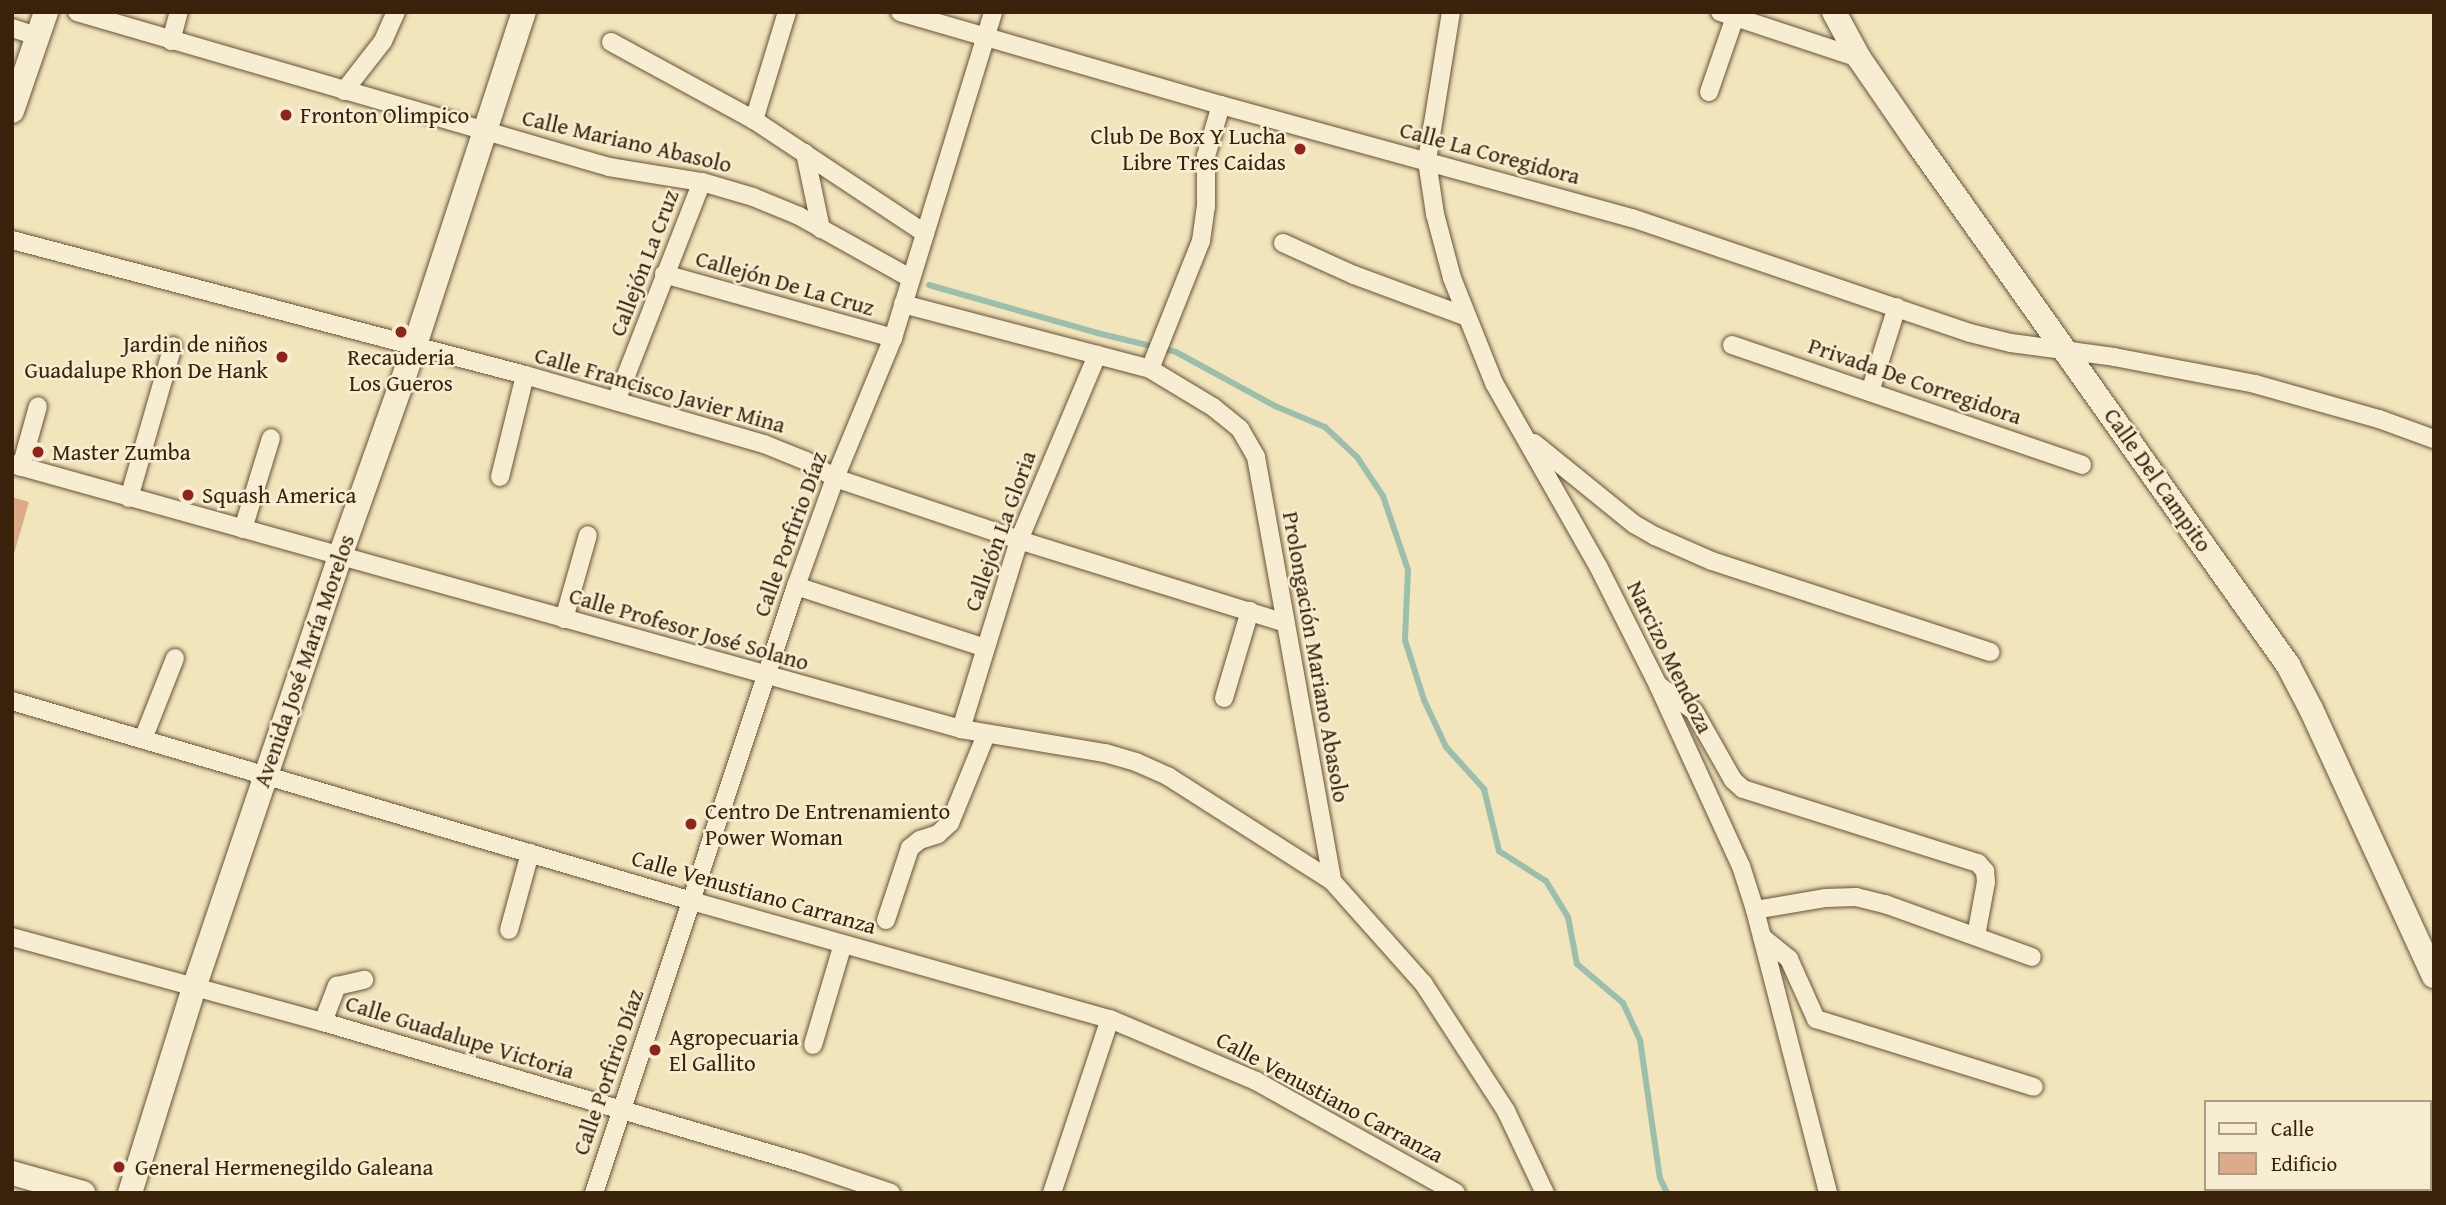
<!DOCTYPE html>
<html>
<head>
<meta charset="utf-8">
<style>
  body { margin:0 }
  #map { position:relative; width:2446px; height:1205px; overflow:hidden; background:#f2e4bb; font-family:"Gentium Book Plus",serif }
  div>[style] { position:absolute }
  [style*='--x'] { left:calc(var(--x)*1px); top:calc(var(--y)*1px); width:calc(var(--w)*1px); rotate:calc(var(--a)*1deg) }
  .stream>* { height:6px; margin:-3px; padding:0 3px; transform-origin:3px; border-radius:3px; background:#9bbfad }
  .building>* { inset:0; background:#dbab8a }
  .roads { filter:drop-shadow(0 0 2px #665336) drop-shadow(0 0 2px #665336) }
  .street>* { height:18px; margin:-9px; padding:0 9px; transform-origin:9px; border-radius:9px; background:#f7edd3 }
  .secondary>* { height:24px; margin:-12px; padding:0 12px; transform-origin:12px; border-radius:12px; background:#f7edd3 }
  .dots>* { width:19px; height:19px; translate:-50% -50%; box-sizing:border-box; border:4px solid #f7edd3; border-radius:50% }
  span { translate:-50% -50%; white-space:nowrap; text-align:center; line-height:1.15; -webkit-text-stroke:5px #f7edd3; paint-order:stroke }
  .poi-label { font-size:23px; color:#38230a }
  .left { translate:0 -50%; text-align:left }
  .right { translate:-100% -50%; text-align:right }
  .street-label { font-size:23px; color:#38230a }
  .frame { position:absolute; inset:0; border:14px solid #38230a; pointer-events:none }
  .legend { position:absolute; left:2204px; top:1100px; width:228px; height:91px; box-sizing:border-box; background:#f7edd3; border:2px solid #ab9c83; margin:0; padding:9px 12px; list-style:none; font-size:21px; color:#38230a }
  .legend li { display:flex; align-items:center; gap:14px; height:35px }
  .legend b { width:35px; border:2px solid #ab9c83 }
</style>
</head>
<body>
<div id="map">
  <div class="stream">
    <i style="--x:929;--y:285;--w:175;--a:15.9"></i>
    <i style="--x:1097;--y:333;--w:81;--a:13.5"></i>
    <i style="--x:1176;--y:352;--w:113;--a:28.6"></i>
    <i style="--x:1275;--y:406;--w:54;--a:22.8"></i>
    <i style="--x:1325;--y:427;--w:44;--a:43.2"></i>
    <i style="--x:1357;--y:457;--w:47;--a:56.3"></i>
    <i style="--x:1383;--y:496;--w:78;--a:71.3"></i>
    <i style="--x:1408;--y:570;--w:70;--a:92.5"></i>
    <i style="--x:1405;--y:640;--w:63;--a:72.4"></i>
    <i style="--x:1424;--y:700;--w:52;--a:64.9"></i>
    <i style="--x:1446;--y:747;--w:57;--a:47.9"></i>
    <i style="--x:1484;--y:789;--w:64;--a:76.4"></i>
    <i style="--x:1499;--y:851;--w:56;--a:32.6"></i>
    <i style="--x:1546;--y:881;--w:42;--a:58.6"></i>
    <i style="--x:1568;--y:917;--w:48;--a:79.2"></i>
    <i style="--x:1577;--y:964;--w:60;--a:40.3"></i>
    <i style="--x:1623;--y:1003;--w:41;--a:65.3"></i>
    <i style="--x:1640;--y:1040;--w:139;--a:81.8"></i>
    <i style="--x:1660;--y:1178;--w:17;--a:65"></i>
  </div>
  <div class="building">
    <i style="clip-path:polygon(12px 497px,29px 502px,13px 557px,12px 557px)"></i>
  </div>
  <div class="roads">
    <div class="street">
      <i style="--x:77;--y:12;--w:554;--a:16.24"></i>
      <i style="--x:609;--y:167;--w:94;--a:9.2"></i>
      <i style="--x:702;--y:182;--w:53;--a:16.4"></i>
      <i style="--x:753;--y:197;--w:50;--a:22.4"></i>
      <i style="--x:799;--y:216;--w:127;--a:29.2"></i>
      <i style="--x:900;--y:12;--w:334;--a:16.2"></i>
      <i style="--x:1221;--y:105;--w:426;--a:15.4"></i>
      <i style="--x:1632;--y:218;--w:357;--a:18.8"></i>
      <i style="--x:1970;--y:333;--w:42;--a:13.7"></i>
      <i style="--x:2011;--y:343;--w:104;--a:7.7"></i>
      <i style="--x:2114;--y:357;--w:144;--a:10.8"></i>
      <i style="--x:2255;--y:384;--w:129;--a:15.8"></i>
      <i style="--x:2379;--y:419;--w:59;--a:20"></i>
      <i style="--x:1451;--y:12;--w:151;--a:99.2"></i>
      <i style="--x:1427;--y:161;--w:54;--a:81.4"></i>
      <i style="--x:1435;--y:214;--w:66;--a:75.1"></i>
      <i style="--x:1452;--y:278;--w:113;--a:68.2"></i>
      <i style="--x:1494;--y:383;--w:210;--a:60.4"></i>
      <i style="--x:1598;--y:566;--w:133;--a:63.2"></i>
      <i style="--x:1658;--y:685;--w:199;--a:65.4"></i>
      <i style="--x:1741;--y:866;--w:46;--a:72.3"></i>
      <i style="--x:1755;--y:910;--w:292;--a:75.5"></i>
      <i style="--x:1720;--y:12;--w:146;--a:18.3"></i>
      <i style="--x:12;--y:28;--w:25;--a:18"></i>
      <i style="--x:171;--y:41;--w:30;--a:-75"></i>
      <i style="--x:611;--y:42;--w:163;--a:28.6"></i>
      <i style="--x:754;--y:120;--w:205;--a:33.5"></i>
      <i style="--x:344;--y:91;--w:63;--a:-52"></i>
      <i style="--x:383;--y:41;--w:32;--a:-66"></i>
      <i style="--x:1709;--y:92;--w:79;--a:-70.9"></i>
      <i style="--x:754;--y:120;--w:113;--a:-73"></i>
      <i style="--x:805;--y:153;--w:78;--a:78.1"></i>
      <i style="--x:12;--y:240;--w:530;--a:14.74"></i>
      <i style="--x:525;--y:375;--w:249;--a:16.1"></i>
      <i style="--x:764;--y:444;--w:45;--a:22"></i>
      <i style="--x:806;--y:461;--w:34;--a:30"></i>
      <i style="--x:835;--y:478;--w:194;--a:18.6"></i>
      <i style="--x:1019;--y:540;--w:276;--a:17.3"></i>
      <i style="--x:1283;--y:243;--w:78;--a:24.3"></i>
      <i style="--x:1354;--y:275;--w:118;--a:20.3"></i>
      <i style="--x:664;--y:274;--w:238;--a:15.6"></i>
      <i style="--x:903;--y:304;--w:255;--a:14.7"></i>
      <i style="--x:1150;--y:369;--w:74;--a:31.1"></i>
      <i style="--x:1213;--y:407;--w:35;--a:39"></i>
      <i style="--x:1240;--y:429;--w:32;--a:60"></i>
      <i style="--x:1256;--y:457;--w:431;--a:79.8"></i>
      <i style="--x:1332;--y:881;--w:137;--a:48.3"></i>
      <i style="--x:1423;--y:983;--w:153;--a:57"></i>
      <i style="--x:1506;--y:1111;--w:91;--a:64.6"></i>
      <i style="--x:1732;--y:345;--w:370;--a:18.9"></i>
      <i style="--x:1150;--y:369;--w:138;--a:-68.3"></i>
      <i style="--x:1201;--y:241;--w:34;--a:-82"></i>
      <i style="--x:1206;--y:207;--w:51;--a:-90"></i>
      <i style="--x:1206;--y:156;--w:53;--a:-73.6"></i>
      <i style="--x:1870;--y:392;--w:89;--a:-72.4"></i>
      <i style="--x:616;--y:401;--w:235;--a:-68.6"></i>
      <i style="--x:1534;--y:443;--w:129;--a:39"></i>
      <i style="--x:1634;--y:524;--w:24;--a:30"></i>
      <i style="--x:1655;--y:536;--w:62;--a:23.7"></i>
      <i style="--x:1712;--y:561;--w:293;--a:18.1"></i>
      <i style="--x:12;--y:464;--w:985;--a:15.6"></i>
      <i style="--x:961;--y:729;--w:146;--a:9.5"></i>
      <i style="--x:1105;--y:753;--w:32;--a:16"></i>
      <i style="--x:1136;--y:762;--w:36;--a:24"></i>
      <i style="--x:1169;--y:777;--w:193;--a:32.5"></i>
      <i style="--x:21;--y:467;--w:63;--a:-74.4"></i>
      <i style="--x:500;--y:477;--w:105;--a:-76.2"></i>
      <i style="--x:129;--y:498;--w:158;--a:-73.9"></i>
      <i style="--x:243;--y:529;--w:95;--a:-72.9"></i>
      <i style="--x:796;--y:586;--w:197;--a:18.1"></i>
      <i style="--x:564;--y:619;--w:87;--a:-74.1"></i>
      <i style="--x:1658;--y:685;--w:44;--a:35.8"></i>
      <i style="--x:1694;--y:711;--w:79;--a:60.5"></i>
      <i style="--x:1733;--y:780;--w:13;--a:42"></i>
      <i style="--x:1743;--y:789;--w:246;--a:17.5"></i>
      <i style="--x:1978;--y:863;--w:11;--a:49"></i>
      <i style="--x:1985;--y:871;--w:11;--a:85"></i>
      <i style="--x:1986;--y:882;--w:55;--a:100.5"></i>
      <i style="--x:1224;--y:698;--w:91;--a:-73.4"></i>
      <i style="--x:12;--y:701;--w:709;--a:16.39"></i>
      <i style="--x:692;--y:901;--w:434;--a:15.8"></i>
      <i style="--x:1110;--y:1019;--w:159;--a:23"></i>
      <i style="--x:1256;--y:1081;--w:229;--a:29.2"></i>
      <i style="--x:961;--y:729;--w:198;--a:-72.9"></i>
      <i style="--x:1019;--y:540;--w:201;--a:-67.1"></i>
      <i style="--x:143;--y:739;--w:87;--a:-68.4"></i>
      <i style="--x:1755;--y:910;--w:72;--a:-9.6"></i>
      <i style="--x:1826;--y:898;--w:30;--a:-2"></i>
      <i style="--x:1856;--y:897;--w:30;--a:14"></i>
      <i style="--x:1885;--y:904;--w:156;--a:19.8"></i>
      <i style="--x:886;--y:920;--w:76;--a:-71.6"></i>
      <i style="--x:910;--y:848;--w:13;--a:-39"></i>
      <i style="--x:920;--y:840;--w:19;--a:-18"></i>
      <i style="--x:938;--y:834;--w:16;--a:-43"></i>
      <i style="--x:950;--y:823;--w:95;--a:-67.8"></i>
      <i style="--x:509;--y:930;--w:80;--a:-74.7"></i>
      <i style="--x:12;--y:937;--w:322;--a:15.3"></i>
      <i style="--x:323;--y:1022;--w:499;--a:16.4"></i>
      <i style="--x:802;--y:1163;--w:94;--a:18.6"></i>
      <i style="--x:1762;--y:937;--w:35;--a:39"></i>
      <i style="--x:1789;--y:959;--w:66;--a:65.8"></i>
      <i style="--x:1816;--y:1019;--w:228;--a:17.3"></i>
      <i style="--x:323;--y:1022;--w:39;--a:-69"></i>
      <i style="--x:337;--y:986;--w:28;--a:-13"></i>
      <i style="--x:813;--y:1045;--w:105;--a:-73.5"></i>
      <i style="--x:594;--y:1193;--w:640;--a:-71.59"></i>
      <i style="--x:796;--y:586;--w:115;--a:-70.1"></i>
      <i style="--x:835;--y:478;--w:152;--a:-67.5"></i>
      <i style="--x:893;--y:338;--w:341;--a:-72.9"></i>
      <i style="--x:1052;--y:1193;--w:183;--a:-71.6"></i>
    </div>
    <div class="secondary">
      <i style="--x:1834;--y:12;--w:52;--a:61.5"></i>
      <i style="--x:1859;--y:58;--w:106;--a:55.4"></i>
      <i style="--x:1919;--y:145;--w:638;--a:54.64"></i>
      <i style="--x:2288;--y:665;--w:50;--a:62.4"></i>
      <i style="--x:2311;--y:709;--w:294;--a:65.3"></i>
      <i style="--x:12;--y:111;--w:105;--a:-71"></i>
      <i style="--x:12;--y:1173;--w:74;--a:15.7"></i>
      <i style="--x:130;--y:1193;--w:215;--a:-72.7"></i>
      <i style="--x:194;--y:988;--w:456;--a:-71.3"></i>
      <i style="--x:340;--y:556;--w:221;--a:-70.4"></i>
      <i style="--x:414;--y:348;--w:354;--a:-71.9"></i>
    </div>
  </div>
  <div class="dots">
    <i style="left:286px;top:115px;background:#8f2418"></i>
    <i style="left:1300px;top:149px;background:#8f2418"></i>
    <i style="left:401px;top:332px;background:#8f2418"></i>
    <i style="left:282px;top:357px;background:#8f2418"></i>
    <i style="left:38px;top:452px;background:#8f2418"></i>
    <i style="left:188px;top:495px;background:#8f2418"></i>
    <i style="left:691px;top:824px;background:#8f2418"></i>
    <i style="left:655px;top:1050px;background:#8f2418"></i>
    <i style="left:119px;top:1167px;background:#8f2418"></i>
  </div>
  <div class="poi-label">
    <span class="left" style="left:300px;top:115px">Fronton Olimpico</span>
    <span class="right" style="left:1286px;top:149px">Club De Box Y Lucha<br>Libre Tres Caidas</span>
    <span class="right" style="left:268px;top:357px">Jardin de niños<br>Guadalupe Rhon De Hank</span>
    <span style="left:401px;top:370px">Recauderia<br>Los Gueros</span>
    <span class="left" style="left:52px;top:452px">Master Zumba</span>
    <span class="left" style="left:202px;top:495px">Squash America</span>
    <span class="left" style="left:705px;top:824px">Centro De Entrenamiento<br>Power Woman</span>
    <span class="left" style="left:669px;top:1050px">Agropecuaria<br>El Gallito</span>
    <span class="left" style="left:135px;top:1167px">General Hermenegildo Galeana</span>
  </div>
  <div class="street-label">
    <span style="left:627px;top:141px;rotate:13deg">Calle Mariano Abasolo</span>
    <span style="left:1490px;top:153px;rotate:15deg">Calle La Coregidora</span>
    <span style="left:644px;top:263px;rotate:-69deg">Callejón La Cruz</span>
    <span style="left:785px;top:283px;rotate:16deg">Callejón De La Cruz</span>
    <span style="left:1915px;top:381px;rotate:19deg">Privada De Corregidora</span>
    <span style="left:660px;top:390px;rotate:16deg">Calle Francisco Javier Mina</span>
    <span style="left:2158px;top:480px;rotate:55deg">Calle Del Campito</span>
    <span style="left:1000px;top:531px;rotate:-70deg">Callejón La Gloria</span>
    <span style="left:790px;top:534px;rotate:-70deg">Calle Porfirio Díaz</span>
    <span style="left:689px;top:629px;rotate:16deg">Calle Profesor José Solano</span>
    <span style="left:1316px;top:657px;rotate:80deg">Prolongación Mariano Abasolo</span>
    <span style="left:1670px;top:657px;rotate:64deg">Narcizo Mendoza</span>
    <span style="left:304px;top:661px;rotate:-71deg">Avenida José María Morelos</span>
    <span style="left:754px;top:892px;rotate:16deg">Calle Venustiano Carranza</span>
    <span style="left:460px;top:1037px;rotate:17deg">Calle Guadalupe Victoria</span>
    <span style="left:608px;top:1072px;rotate:-71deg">Calle Porfirio Díaz</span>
    <span style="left:1330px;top:1097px;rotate:28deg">Calle Venustiano Carranza</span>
  </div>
  <div class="frame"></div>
  <ul class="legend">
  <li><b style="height:9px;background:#f7edd3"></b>Calle</li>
  <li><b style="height:19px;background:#dbab8a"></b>Edificio</li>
  </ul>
</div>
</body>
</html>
